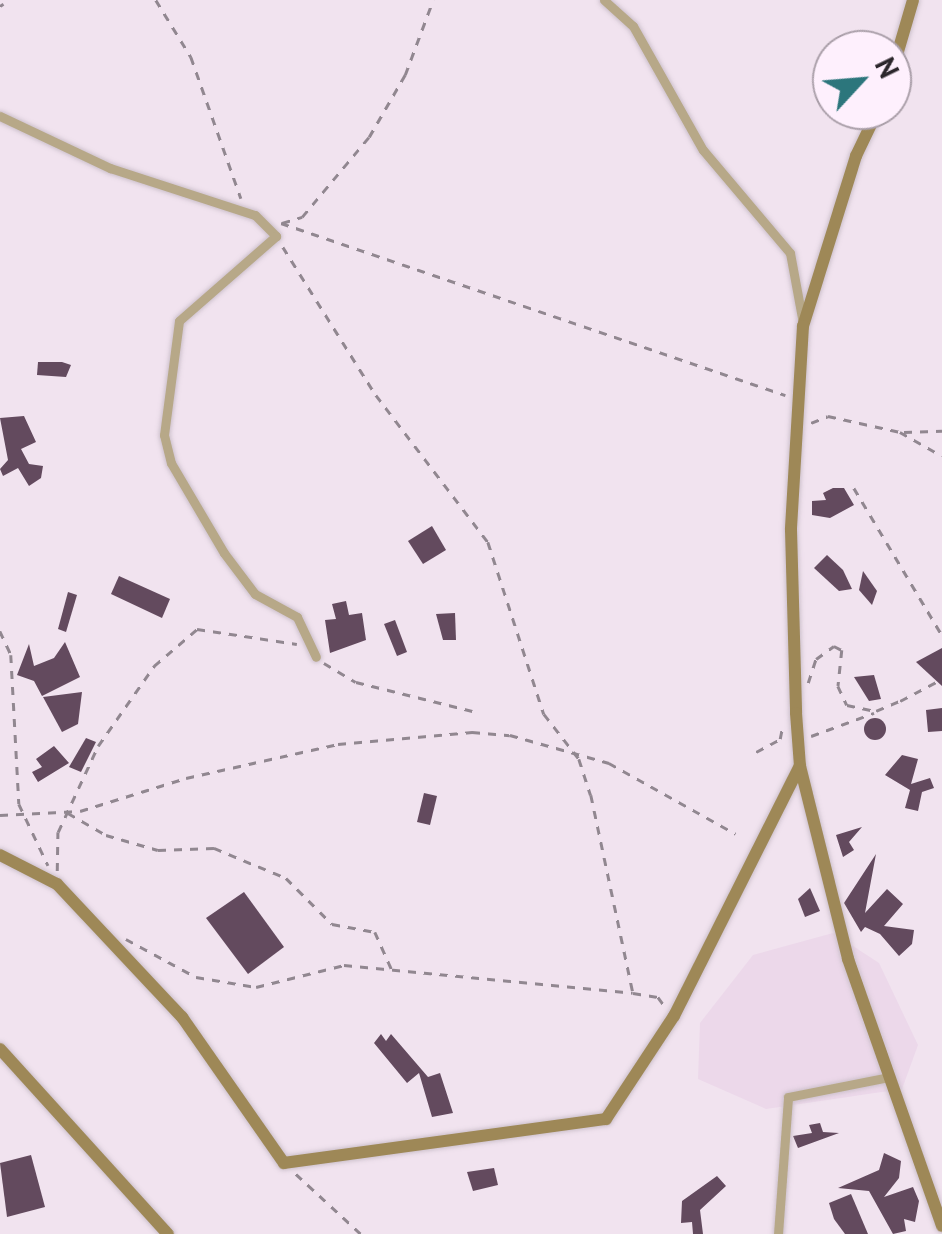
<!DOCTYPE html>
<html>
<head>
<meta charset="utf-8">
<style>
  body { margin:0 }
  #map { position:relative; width:942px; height:1234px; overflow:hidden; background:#f1e3ef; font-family:"PT Sans",sans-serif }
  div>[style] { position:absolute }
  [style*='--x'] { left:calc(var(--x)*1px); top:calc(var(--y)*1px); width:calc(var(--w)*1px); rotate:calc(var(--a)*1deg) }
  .built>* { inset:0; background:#ecd8ea }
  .building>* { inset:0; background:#634a5e }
  .round { border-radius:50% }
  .path>* { height:2.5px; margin-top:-1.25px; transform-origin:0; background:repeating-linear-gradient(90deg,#918790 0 8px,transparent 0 16px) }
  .roads { filter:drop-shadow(0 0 2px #cdc1cc) drop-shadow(0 0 2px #cdc1cc) }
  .street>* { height:9px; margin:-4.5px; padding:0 4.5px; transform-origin:4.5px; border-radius:4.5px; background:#b7a888 }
  .secondary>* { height:12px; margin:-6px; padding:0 6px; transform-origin:6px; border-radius:6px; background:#9e8857 }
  span { translate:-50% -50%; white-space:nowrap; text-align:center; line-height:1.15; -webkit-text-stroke:10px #fef0fd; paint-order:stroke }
  .north { position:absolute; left:812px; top:30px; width:100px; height:100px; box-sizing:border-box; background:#fef0fd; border:2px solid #aa9fa9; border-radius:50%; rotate:64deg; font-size:28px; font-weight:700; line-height:40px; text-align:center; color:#2b262b }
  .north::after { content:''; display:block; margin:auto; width:35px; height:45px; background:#2c767c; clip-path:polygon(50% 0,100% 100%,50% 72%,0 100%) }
</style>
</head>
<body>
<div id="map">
  <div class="built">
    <i style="clip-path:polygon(833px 933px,879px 963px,918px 1045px,902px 1089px,766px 1109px,698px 1079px,700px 1023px,753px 955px)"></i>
  </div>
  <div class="building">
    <i style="clip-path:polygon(38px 362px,62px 362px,71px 365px,66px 377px,37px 375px)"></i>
    <i style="clip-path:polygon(24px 416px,36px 442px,21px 449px,29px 464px,43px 466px,41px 478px,29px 486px,18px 468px,3px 476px,0 469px,8px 460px,0 418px)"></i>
    <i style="clip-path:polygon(833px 488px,844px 488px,854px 505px,830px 518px,812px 515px,812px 501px,826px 500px,823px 493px)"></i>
    <i style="clip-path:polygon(432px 526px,446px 550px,423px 564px,408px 541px)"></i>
    <i style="clip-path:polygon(827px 555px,843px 570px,852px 589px,839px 591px,814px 568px)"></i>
    <i style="clip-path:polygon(863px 571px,877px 591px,872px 605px,859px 590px)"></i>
    <i style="clip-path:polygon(119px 576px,170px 599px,162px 618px,111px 594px)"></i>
    <i style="clip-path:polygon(68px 592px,77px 595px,66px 632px,58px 629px)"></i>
    <i style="clip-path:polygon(346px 601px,349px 615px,362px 613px,366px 640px,330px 653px,325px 620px,336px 619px,332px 604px)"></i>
    <i style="clip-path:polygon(455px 613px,456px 640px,443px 640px,436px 614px)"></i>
    <i style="clip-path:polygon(395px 620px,407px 652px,397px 656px,384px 624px)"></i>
    <i style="clip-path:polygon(65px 642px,80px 677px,42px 696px,34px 681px,17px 675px,29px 644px,34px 666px,54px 658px)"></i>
    <i style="clip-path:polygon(942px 648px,942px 686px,916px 662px)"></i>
    <i style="clip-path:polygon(874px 675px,881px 699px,869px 701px,854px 677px)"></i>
    <i style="clip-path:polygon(82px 692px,78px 724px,62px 732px,43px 697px)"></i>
    <i style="clip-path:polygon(942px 708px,942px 731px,928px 732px,926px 710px)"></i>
    <i class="round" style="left:864px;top:718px;width:22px;height:22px"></i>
    <i style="clip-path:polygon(86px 738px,96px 742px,81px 772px,69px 767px)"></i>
    <i style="clip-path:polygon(54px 746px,69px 763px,38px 782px,32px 772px,42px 767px,36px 759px)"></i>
    <i style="clip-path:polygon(902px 755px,918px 759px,911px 784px,930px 778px,934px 788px,922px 792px,918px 811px,905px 808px,910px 790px,885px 775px)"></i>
    <i style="clip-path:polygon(424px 793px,437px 796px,430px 825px,417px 822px)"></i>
    <i style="clip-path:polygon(862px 827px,849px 842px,854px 850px,843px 857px,836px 835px)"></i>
    <i style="clip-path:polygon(876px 854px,865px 913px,887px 889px,903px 904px,884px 926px,914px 930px,912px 944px,899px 956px,880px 934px,865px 927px,861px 932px,844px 903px)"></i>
    <i style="clip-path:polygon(810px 888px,820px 911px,805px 917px,798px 899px)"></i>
    <i style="clip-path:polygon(244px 892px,284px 947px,248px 974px,206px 918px)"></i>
    <i style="clip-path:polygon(381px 1034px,386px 1041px,391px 1034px,428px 1077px,440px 1073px,453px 1113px,432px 1117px,419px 1073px,407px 1083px,374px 1043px)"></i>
    <i style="clip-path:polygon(820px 1123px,823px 1132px,839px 1133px,798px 1148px,793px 1136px,812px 1133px,809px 1125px)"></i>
    <i style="clip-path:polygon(884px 1153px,901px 1161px,899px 1178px,884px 1197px,913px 1187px,919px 1201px,915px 1222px,904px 1219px,906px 1231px,893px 1234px,869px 1191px,838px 1188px,879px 1170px)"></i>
    <i style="clip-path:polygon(31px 1155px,45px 1207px,7px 1217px,0 1163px)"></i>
    <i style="clip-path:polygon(494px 1168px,498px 1185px,473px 1191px,467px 1172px)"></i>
    <i style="clip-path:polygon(717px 1176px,726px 1186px,700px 1210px,703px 1234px,693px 1234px,692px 1222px,681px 1223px,682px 1201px)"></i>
    <i style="clip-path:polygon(851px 1194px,854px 1201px,868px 1234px,845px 1234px,834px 1219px,829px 1203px)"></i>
  </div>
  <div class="path">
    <i style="--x:156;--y:0;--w:67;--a:58.4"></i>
    <i style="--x:191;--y:57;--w:150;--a:70.5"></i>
    <i style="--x:0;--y:6;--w:4;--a:-34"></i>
    <i style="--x:281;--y:223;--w:533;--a:18.84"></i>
    <i style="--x:282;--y:223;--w:21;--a:-17"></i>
    <i style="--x:302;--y:217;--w:104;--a:-50.1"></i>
    <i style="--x:369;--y:137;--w:72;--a:-59.9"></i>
    <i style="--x:405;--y:75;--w:80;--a:-69.5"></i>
    <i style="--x:283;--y:247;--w:175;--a:57.9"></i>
    <i style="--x:376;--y:395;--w:185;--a:52.7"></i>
    <i style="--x:488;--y:542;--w:181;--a:72"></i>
    <i style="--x:544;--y:714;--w:57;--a:52.1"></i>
    <i style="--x:579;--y:759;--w:38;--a:72"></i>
    <i style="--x:591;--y:795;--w:202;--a:78"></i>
    <i style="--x:811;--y:423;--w:18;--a:-22"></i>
    <i style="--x:828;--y:416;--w:74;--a:12.5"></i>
    <i style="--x:900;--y:432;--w:48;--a:29.7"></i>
    <i style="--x:904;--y:432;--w:38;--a:-2"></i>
    <i style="--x:854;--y:488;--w:171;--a:59.1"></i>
    <i style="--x:0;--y:631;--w:26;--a:65"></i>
    <i style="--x:11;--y:655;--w:149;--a:86.9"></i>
    <i style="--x:19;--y:804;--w:68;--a:64.6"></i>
    <i style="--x:324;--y:663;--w:37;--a:31"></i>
    <i style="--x:356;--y:682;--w:120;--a:14"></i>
    <i style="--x:808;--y:683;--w:25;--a:-72"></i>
    <i style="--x:816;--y:659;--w:22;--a:-36"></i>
    <i style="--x:834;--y:646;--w:9;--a:27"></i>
    <i style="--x:842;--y:650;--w:36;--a:96"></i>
    <i style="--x:838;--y:686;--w:21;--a:65"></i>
    <i style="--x:847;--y:705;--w:30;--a:12"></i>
    <i style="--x:876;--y:711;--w:25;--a:-23"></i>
    <i style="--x:900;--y:701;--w:47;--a:-27.6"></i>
    <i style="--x:811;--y:736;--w:67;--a:-20.1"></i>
    <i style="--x:756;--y:752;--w:27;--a:-28"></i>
    <i style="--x:780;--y:739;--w:15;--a:-79"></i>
    <i style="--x:68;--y:813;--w:44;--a:30.1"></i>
    <i style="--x:106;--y:835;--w:54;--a:16.1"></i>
    <i style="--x:158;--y:850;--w:56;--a:-2"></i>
    <i style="--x:214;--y:848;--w:78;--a:22.6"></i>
    <i style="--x:286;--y:878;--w:65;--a:45"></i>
    <i style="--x:332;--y:924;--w:44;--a:10.5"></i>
    <i style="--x:375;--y:932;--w:42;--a:65.9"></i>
    <i style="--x:0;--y:815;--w:80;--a:-2.9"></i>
    <i style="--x:80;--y:811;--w:111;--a:-17.3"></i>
    <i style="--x:186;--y:778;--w:156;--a:-12.6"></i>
    <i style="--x:338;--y:744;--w:135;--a:-5.1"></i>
    <i style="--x:472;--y:732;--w:38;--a:5"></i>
    <i style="--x:510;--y:735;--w:103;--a:15.8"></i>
    <i style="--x:609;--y:763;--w:145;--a:29.2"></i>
    <i style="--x:57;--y:871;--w:39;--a:-89"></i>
    <i style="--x:58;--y:832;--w:95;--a:-65.1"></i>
    <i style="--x:98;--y:746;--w:98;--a:-55"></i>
    <i style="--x:154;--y:666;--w:57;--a:-40.7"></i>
    <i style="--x:197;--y:629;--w:101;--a:8.5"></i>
    <i style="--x:126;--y:939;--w:80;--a:28.5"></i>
    <i style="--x:196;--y:977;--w:61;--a:9.5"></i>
    <i style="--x:256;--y:987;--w:91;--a:-14"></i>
    <i style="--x:344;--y:965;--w:290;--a:5.5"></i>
    <i style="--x:633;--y:993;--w:25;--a:9"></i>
    <i style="--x:658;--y:997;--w:14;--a:54"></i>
    <i style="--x:296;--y:1174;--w:88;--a:42.7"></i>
  </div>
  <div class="roads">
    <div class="street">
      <i style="--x:604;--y:0;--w:39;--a:42"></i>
      <i style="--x:633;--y:26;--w:142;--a:60.6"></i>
      <i style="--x:703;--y:150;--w:135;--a:49.8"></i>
      <i style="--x:790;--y:253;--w:71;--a:79.5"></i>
      <i style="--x:0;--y:116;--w:122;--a:25.3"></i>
      <i style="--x:110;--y:168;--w:152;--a:18"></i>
      <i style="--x:255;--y:215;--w:30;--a:45"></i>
      <i style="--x:276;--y:236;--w:129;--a:138.8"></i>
      <i style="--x:179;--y:321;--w:115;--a:97.5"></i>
      <i style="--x:164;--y:435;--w:29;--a:76"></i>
      <i style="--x:171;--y:463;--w:104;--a:59.5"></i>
      <i style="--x:224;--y:553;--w:51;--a:52.9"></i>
      <i style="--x:255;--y:594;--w:48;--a:28.7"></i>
      <i style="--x:297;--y:617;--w:44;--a:64.6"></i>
      <i style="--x:778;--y:1234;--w:137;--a:-85.8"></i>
      <i style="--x:788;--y:1097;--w:103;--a:-11.2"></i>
    </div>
    <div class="secondary">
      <i style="--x:892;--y:72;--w:75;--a:-73.7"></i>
      <i style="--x:878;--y:110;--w:51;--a:115.6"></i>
      <i style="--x:856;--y:156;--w:178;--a:107.3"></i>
      <i style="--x:803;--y:326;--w:204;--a:93.4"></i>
      <i style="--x:791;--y:530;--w:183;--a:88.4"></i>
      <i style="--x:796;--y:713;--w:53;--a:85.7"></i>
      <i style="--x:800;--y:766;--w:199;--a:76"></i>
      <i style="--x:848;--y:959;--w:283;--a:70.6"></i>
      <i style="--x:0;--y:855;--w:64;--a:27"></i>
      <i style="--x:57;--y:884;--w:183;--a:46.8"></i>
      <i style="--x:182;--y:1017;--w:178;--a:55.1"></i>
      <i style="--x:284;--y:1163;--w:325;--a:-7.8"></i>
      <i style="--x:606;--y:1119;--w:123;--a:-56.6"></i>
      <i style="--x:674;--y:1016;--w:280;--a:-63.3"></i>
      <i style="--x:0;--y:1049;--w:250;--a:47.8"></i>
    </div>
  </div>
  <div class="north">N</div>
</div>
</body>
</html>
